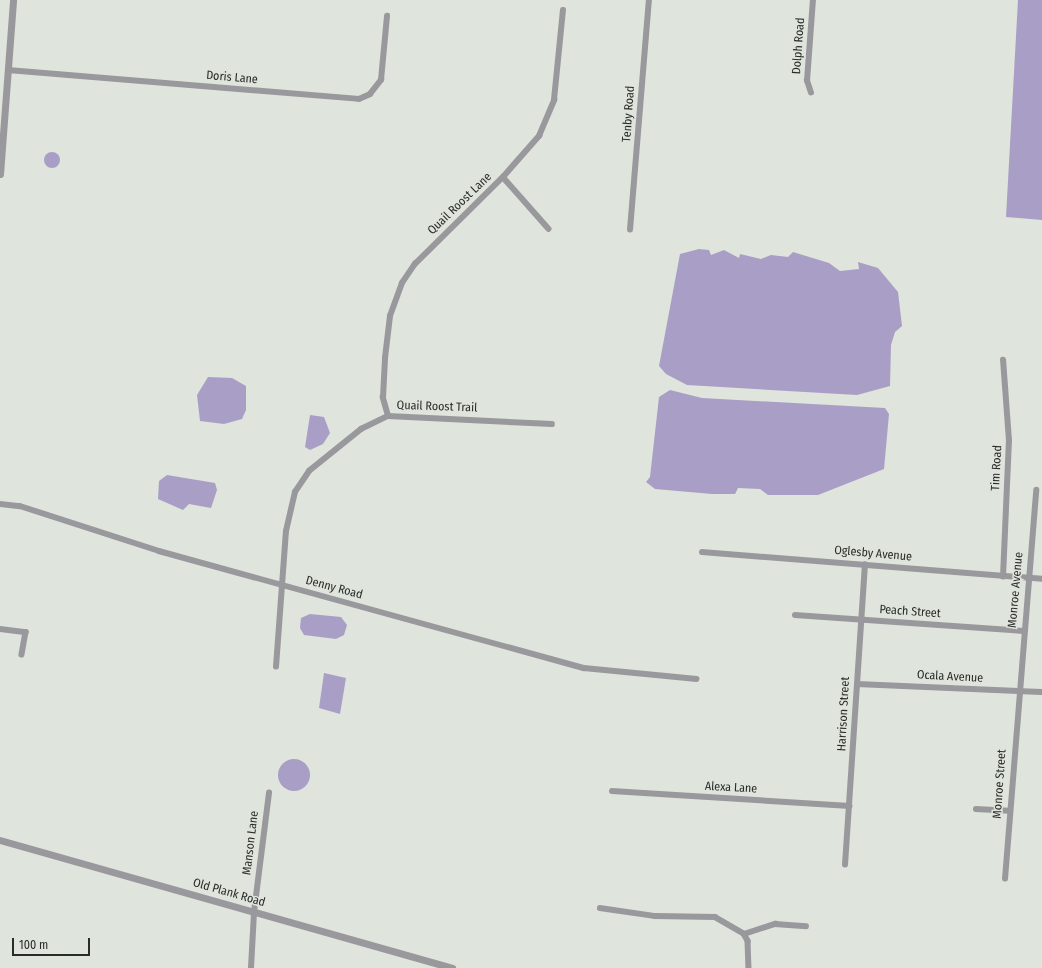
<!DOCTYPE html>
<html>
<head>
<meta charset="utf-8">
<style>
  body { margin:0 }
  #map { position:relative; width:1042px; height:968px; overflow:hidden; background:#dfe4dc; font-family:"Fira Sans Condensed",sans-serif }
  div>[style] { position:absolute }
  [style*='--x'] { left:calc(var(--x)*1px); top:calc(var(--y)*1px); width:calc(var(--w)*1px); rotate:calc(var(--a)*1deg) }
  .water>* { inset:0; background:#a99ec5 }
  .round { border-radius:50% }
  .minor>* { height:5.5px; margin:-2.75px; padding:0 2.75px; transform-origin:2.75px; border-radius:2.75px; background:#99989c }
  .tertiary>* { height:7px; margin:-3.5px; padding:0 3.5px; transform-origin:3.5px; border-radius:3.5px; background:#99989c }
  span { translate:-50% -50%; white-space:nowrap; text-align:center; line-height:1.15; -webkit-text-stroke:3px #dfe4dc; paint-order:stroke }
  .street-label { font-size:12px; color:#2a2c29 }
  .scale { position:absolute; left:12px; top:938px; width:78px; height:18px; box-sizing:border-box; border:2px solid #2a2c29; border-top:0; padding-left:5px; font-size:12px; line-height:14px; white-space:nowrap; color:#2a2c29; -webkit-text-stroke:3px #dfe4dc; paint-order:stroke }
</style>
</head>
<body>
<div id="map">
  <div class="water">
    <i style="clip-path:polygon(1018px 0,1042px 0,1042px 220px,1006px 217px)"></i>
    <i class="round" style="left:44px;top:152px;width:16px;height:16px"></i>
    <i style="clip-path:polygon(699px 249px,709px 250px,711px 255px,724px 250px,739px 258px,740px 254px,761px 259px,771px 255px,788px 257px,793px 252px,829px 263px,840px 271px,859px 269px,858px 262px,878px 268px,898px 292px,902px 326px,895px 332px,891px 345px,890px 386px,857px 395px,687px 385px,666px 374px,659px 366px,680px 254px)"></i>
    <i style="clip-path:polygon(208px 377px,232px 378px,246px 386px,246px 410px,242px 419px,224px 424px,200px 421px,197px 395px)"></i>
    <i style="clip-path:polygon(670px 390px,702px 398px,885px 408px,889px 414px,884px 469px,818px 495px,768px 495px,760px 489px,738px 488px,735px 494px,712px 494px,655px 489px,646px 482px,650px 477px,659px 397px)"></i>
    <i style="clip-path:polygon(310px 415px,324px 417px,330px 433px,323px 444px,310px 450px,305px 447px)"></i>
    <i style="clip-path:polygon(167px 475px,215px 483px,217px 490px,211px 508px,189px 504px,183px 510px,158px 499px,159px 481px)"></i>
    <i style="clip-path:polygon(310px 614px,341px 617px,347px 625px,344px 635px,336px 639px,304px 635px,300px 628px,301px 618px)"></i>
    <i style="clip-path:polygon(324px 673px,346px 678px,340px 714px,319px 708px)"></i>
    <i class="round" style="left:278px;top:759px;width:32px;height:32px"></i>
  </div>
  <div class="minor">
    <i style="--x:8;--y:70;--w:352;--a:4.7"></i>
    <i style="--x:359;--y:99;--w:12;--a:-24"></i>
    <i style="--x:370;--y:94;--w:18;--a:-52"></i>
    <i style="--x:381;--y:80;--w:64;--a:-84.6"></i>
    <i style="--x:811;--y:93;--w:13;--a:-108"></i>
    <i style="--x:807;--y:81;--w:81;--a:-85.8"></i>
    <i style="--x:503;--y:177;--w:69;--a:48.5"></i>
    <i style="--x:630;--y:230;--w:231;--a:-85.3"></i>
    <i style="--x:388;--y:416;--w:19;--a:-106"></i>
    <i style="--x:383;--y:398;--w:40;--a:-87.1"></i>
    <i style="--x:385;--y:358;--w:42;--a:-83.2"></i>
    <i style="--x:390;--y:316;--w:35;--a:-70"></i>
    <i style="--x:402;--y:283;--w:23;--a:-56"></i>
    <i style="--x:415;--y:264;--w:124;--a:-44.7"></i>
    <i style="--x:503;--y:177;--w:55;--a:-48.7"></i>
    <i style="--x:539;--y:136;--w:39;--a:-67"></i>
    <i style="--x:554;--y:100;--w:90;--a:-84.3"></i>
    <i style="--x:0;--y:504;--w:20;--a:6"></i>
    <i style="--x:20;--y:506;--w:146;--a:17.9"></i>
    <i style="--x:159;--y:551;--w:441;--a:15.4"></i>
    <i style="--x:584;--y:668;--w:113;--a:5.6"></i>
    <i style="--x:702;--y:552;--w:341;--a:4.5"></i>
    <i style="--x:1003;--y:577;--w:136;--a:-87.5"></i>
    <i style="--x:1009;--y:441;--w:81;--a:-94.2"></i>
    <i style="--x:795;--y:615;--w:230;--a:4"></i>
    <i style="--x:0;--y:629;--w:26;--a:7"></i>
    <i style="--x:26;--y:632;--w:23;--a:100"></i>
    <i style="--x:276;--y:667;--w:136;--a:-85.8"></i>
    <i style="--x:286;--y:531;--w:40;--a:-77"></i>
    <i style="--x:295;--y:492;--w:25;--a:-56"></i>
    <i style="--x:309;--y:471;--w:67;--a:-38.9"></i>
    <i style="--x:361;--y:429;--w:30;--a:-26"></i>
    <i style="--x:388;--y:416;--w:164;--a:2.8"></i>
    <i style="--x:857;--y:684;--w:185;--a:2.5"></i>
    <i style="--x:612;--y:791;--w:238;--a:3.6"></i>
    <i style="--x:976;--y:809;--w:33;--a:3"></i>
    <i style="--x:845;--y:865;--w:301;--a:-86.2"></i>
    <i style="--x:1005;--y:879;--w:390;--a:-85.4"></i>
    <i style="--x:600;--y:908;--w:56;--a:8.3"></i>
    <i style="--x:655;--y:916;--w:60;--a:1"></i>
    <i style="--x:715;--y:917;--w:34;--a:30"></i>
    <i style="--x:744;--y:934;--w:8;--a:60"></i>
    <i style="--x:748;--y:941;--w:27;--a:88"></i>
    <i style="--x:744;--y:934;--w:33;--a:-18"></i>
    <i style="--x:775;--y:924;--w:31;--a:4"></i>
    <i style="--x:251;--y:968;--w:56;--a:-86.9"></i>
    <i style="--x:254;--y:912;--w:120;--a:-82.8"></i>
  </div>
  <div class="tertiary">
    <i style="--x:0;--y:174;--w:174;--a:-85.7"></i>
    <i style="--x:0;--y:840;--w:470;--a:15.8"></i>
  </div>
  <div class="street-label">
    <span style="left:799px;top:46px;rotate:-86deg">Dolph Road</span>
    <span style="left:232px;top:78px;rotate:5deg">Doris Lane</span>
    <span style="left:629px;top:114px;rotate:-86deg">Tenby Road</span>
    <span style="left:460px;top:204px;rotate:-44deg">Quail Roost Lane</span>
    <span style="left:437px;top:407px;rotate:2deg">Quail Roost Trail</span>
    <span style="left:997px;top:468px;rotate:-87deg">Tim Road</span>
    <span style="left:873px;top:554px;rotate:5deg">Oglesby Avenue</span>
    <span style="left:334px;top:588px;rotate:15deg">Denny Road</span>
    <span style="left:1016px;top:590px;rotate:-85deg">Monroe Avenue</span>
    <span style="left:910px;top:612px;rotate:4deg">Peach Street</span>
    <span style="left:950px;top:677px;rotate:3deg">Ocala Avenue</span>
    <span style="left:844px;top:714px;rotate:-87deg">Harrison Street</span>
    <span style="left:1000px;top:784px;rotate:-86deg">Monroe Street</span>
    <span style="left:731px;top:788px;rotate:3deg">Alexa Lane</span>
    <span style="left:251px;top:843px;rotate:-83deg">Manson Lane</span>
    <span style="left:229px;top:893px;rotate:16deg">Old Plank Road</span>
  </div>
  <div class="scale">100 m</div>
</div>
</body>
</html>
